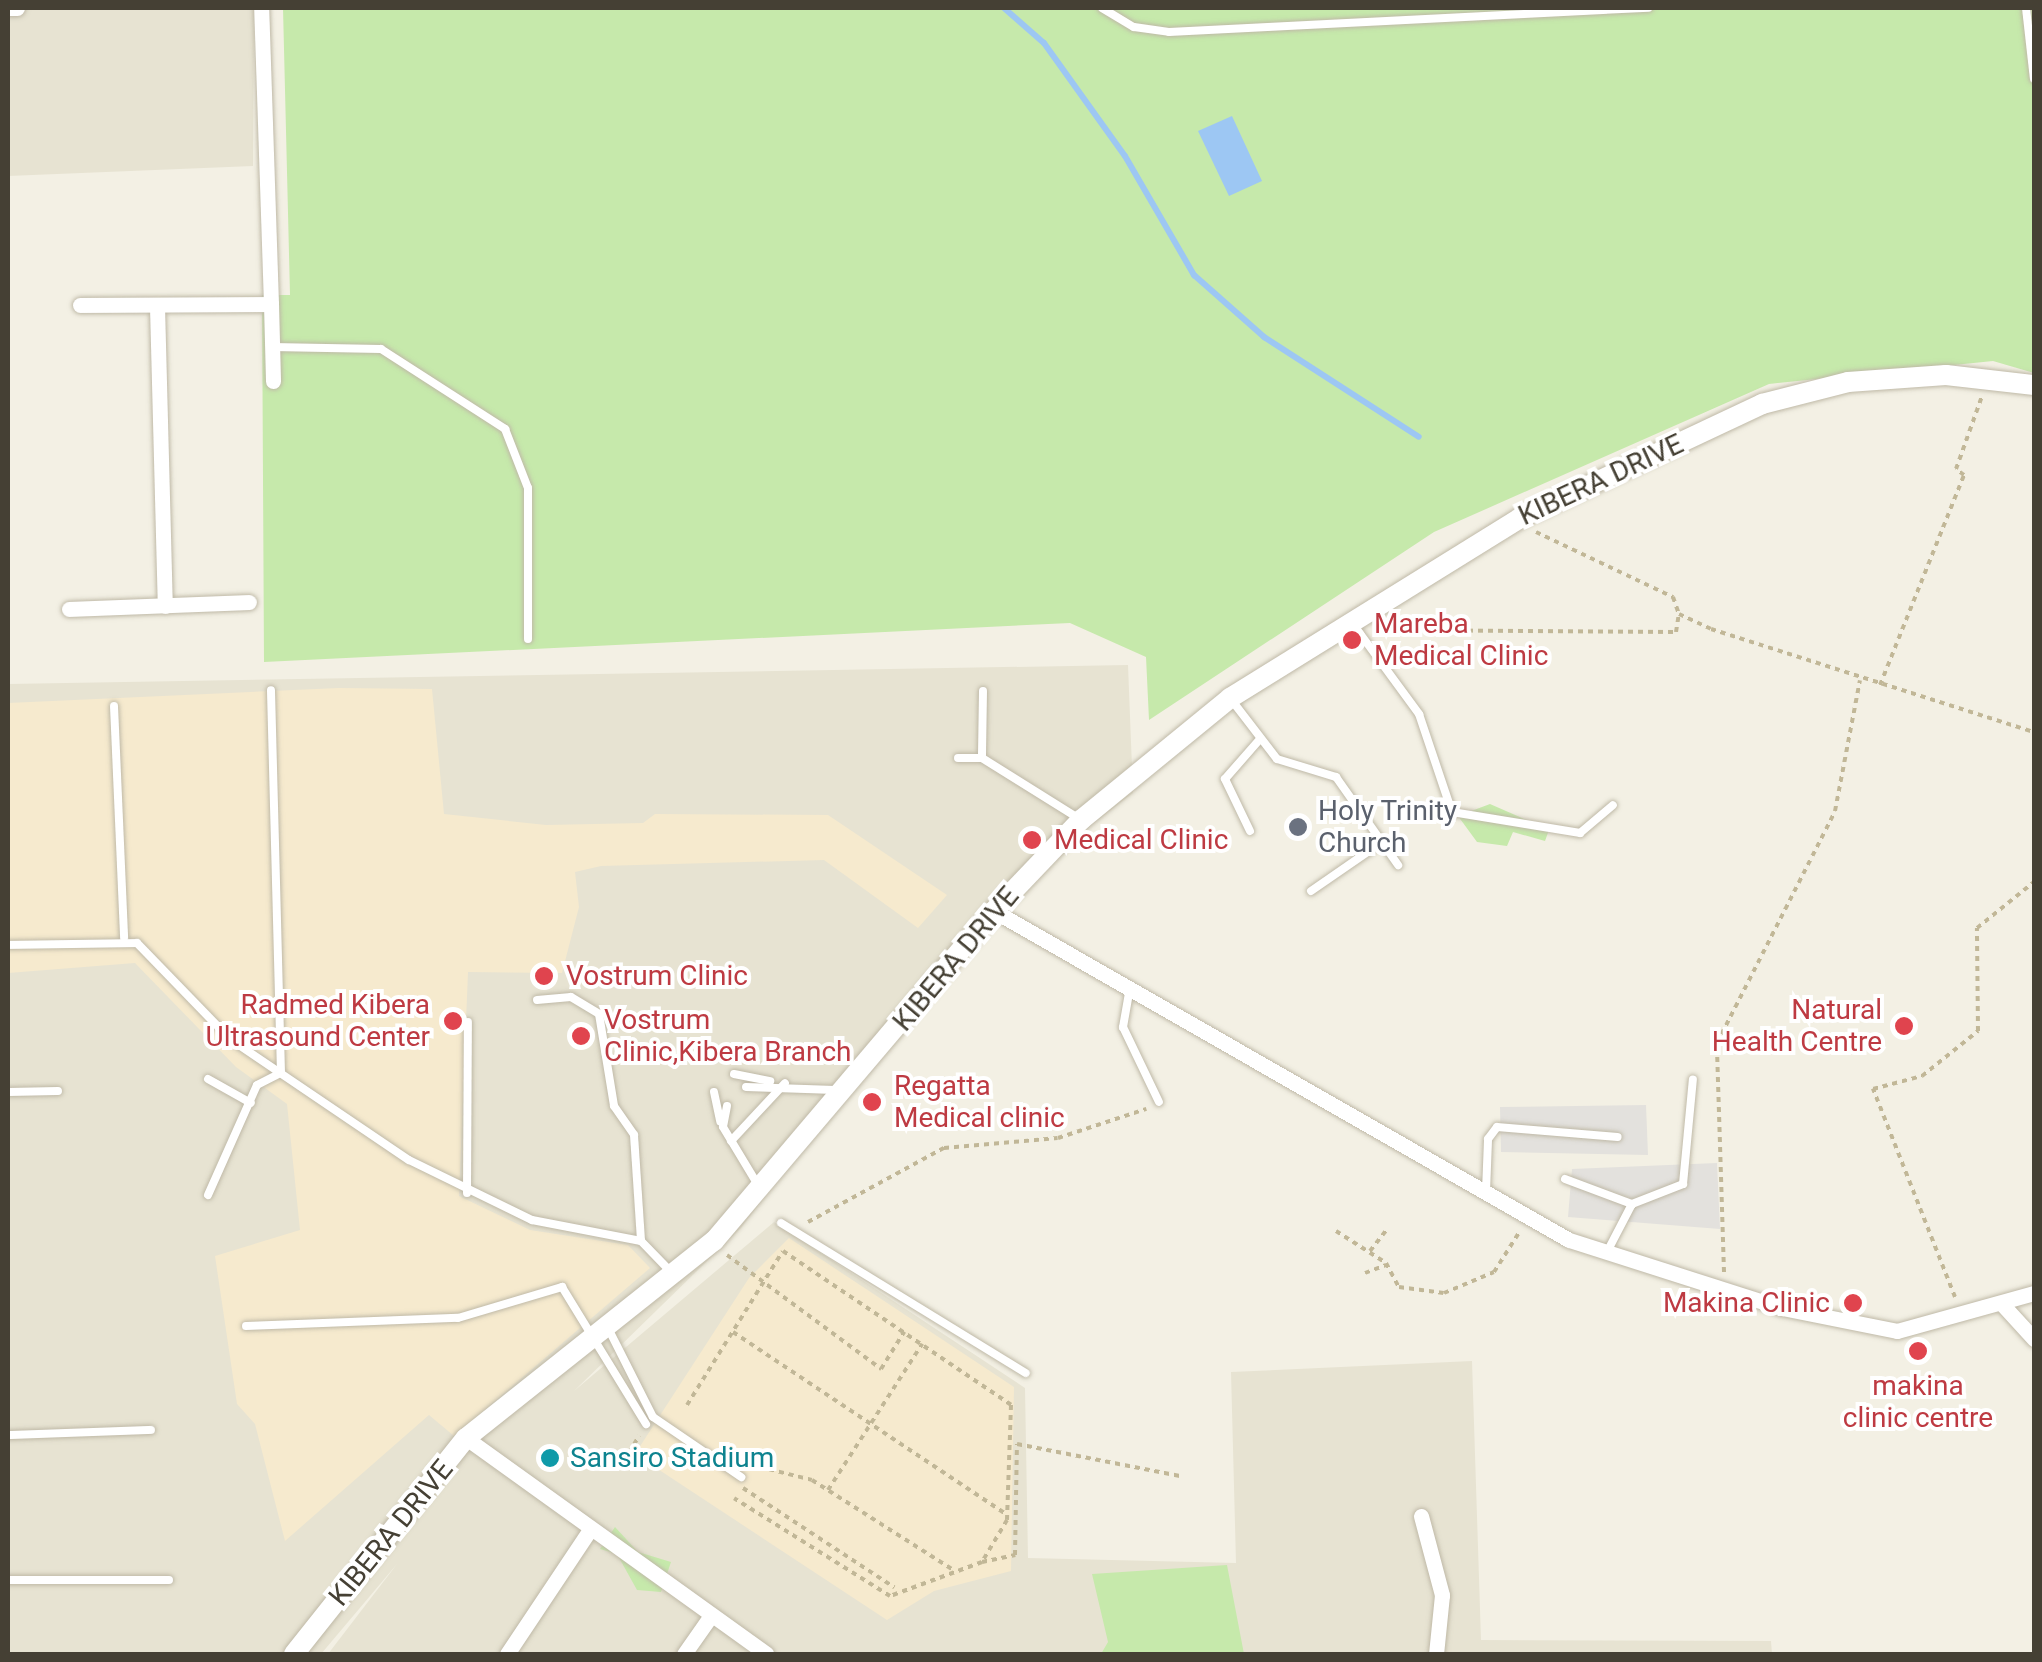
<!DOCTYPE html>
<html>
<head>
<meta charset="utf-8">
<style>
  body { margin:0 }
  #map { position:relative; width:2042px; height:1662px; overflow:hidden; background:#f3f0e4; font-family:Roboto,sans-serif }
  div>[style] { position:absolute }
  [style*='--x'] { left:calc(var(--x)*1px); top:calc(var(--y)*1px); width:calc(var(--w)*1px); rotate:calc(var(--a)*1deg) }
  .residential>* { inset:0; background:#e7e3d2 }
  .commercial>* { inset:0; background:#f6eace }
  .green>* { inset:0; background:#c6e9ab }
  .parking>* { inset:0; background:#e3e1dd }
  .water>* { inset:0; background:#9dc7f3 }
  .stream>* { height:6px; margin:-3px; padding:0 3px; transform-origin:3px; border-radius:3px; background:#9dc7f3 }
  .path>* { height:4px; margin-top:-2px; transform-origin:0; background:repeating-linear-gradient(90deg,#c1b797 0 5px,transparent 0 10px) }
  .roads { filter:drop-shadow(0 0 2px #bfb9a7) drop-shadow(0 0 2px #bfb9a7) }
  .service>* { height:8px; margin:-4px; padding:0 4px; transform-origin:4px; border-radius:4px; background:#fff }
  .minor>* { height:15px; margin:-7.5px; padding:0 7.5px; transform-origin:7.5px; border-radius:7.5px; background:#fff }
  .tertiary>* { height:20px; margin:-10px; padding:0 10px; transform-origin:10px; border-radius:10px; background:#fff }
  .dots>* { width:28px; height:28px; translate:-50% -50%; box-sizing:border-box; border:5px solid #fff; border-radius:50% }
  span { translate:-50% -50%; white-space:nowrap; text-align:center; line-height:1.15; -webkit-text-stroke:8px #fff; paint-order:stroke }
  .street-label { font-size:28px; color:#454034 }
  .health-label { font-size:28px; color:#be3a42 }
  .left { translate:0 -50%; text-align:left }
  .right { translate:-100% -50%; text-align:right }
  .worship-label { font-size:28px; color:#5b616d }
  .culture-label { font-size:28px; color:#0d838f }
  .frame { position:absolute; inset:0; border:10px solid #454034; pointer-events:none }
</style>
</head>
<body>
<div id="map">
  <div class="residential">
    <i style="clip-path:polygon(8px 8px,254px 8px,253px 166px,8px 176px)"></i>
    <i style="clip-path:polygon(1128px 665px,1133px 793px,983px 908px,741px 1228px,574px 1391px,774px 1222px,1025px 1388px,1028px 1558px,1236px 1563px,1231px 1372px,1472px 1361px,1481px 1640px,1771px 1641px,1772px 1654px,328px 1654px,397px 1564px,321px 1654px,8px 1654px,8px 684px)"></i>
  </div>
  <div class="commercial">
    <i style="clip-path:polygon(339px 688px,432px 689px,444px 814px,546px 825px,643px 823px,655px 814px,828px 815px,947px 895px,918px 928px,824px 860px,601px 866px,575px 872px,579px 907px,562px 973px,468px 972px,459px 1196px,530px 1230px,628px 1245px,650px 1268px,454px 1436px,429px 1415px,285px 1541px,255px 1424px,237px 1404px,215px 1256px,300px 1230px,287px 1104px,236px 1067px,135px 963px,8px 973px,8px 703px)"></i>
    <i style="clip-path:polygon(789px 1238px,1014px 1387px,1011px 1571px,934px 1591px,887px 1620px,635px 1454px,749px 1278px)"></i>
  </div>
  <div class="green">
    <i style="clip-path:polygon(283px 8px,2034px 8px,2034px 373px,1993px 361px,1769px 384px,1434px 532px,1149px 720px,1146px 657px,1070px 623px,264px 662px,262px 295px,290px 295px)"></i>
    <i style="clip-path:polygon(1490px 804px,1549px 830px,1545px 841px,1513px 832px,1507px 846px,1477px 842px,1458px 816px)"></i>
    <i style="clip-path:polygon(615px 1527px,638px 1552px,671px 1562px,661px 1592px,637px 1590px,617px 1554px,600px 1549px)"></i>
    <i style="clip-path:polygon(1227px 1565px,1244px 1654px,1101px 1654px,1108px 1642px,1092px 1574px)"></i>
  </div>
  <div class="parking">
    <i style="clip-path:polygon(1646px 1105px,1648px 1155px,1501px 1152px,1500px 1107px)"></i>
    <i style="clip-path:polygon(1717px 1163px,1720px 1229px,1568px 1217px,1572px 1169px)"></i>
  </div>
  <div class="water">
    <i style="clip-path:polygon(1232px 116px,1262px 181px,1229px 196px,1198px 131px)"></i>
  </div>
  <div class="stream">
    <i style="--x:1004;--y:8;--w:53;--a:41.2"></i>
    <i style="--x:1044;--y:43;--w:139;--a:54.4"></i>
    <i style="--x:1125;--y:156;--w:138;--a:59.9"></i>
    <i style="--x:1194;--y:275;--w:94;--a:41.5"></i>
    <i style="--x:1264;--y:337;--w:184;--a:32.8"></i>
  </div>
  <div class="path">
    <i style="--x:1536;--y:532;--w:152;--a:25.4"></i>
    <i style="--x:1673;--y:597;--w:18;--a:71"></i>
    <i style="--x:1679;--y:614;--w:35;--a:25"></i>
    <i style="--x:1711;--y:629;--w:339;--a:17.7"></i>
    <i style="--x:1378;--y:630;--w:298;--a:0.4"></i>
    <i style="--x:1676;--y:632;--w:18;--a:-81"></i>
    <i style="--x:1880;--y:685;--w:226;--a:-68.2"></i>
    <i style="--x:1964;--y:475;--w:10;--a:-143"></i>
    <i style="--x:1956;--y:469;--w:77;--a:-70.4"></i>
    <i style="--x:808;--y:1222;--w:155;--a:-28.6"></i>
    <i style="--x:944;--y:1148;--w:114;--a:-5"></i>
    <i style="--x:1058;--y:1138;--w:93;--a:-18.2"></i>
    <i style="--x:1336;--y:1231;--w:59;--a:32.6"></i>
    <i style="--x:1386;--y:1263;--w:27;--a:62"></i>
    <i style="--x:1399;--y:1287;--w:45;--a:7.6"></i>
    <i style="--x:1444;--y:1293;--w:54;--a:-22.8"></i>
    <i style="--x:1494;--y:1272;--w:49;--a:-57.6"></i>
    <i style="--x:1370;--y:1251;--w:28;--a:-52"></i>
    <i style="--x:727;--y:1255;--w:192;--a:36.5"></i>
    <i style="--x:881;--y:1369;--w:44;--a:-58.1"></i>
    <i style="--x:1724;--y:1272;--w:229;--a:-91.8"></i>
    <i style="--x:1717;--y:1043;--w:260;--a:-63"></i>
    <i style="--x:1835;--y:811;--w:133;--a:-79.2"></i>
    <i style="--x:1365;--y:1273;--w:22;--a:-21"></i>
    <i style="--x:1955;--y:1297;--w:224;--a:-111.5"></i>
    <i style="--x:1873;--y:1089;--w:51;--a:-14.9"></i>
    <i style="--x:1922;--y:1076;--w:72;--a:-38.8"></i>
    <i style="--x:1978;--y:1031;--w:103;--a:-90.6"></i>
    <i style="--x:1977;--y:928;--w:73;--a:-38.9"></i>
    <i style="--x:733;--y:1332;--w:328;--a:33.7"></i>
    <i style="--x:687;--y:1405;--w:181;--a:-58.1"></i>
    <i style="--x:783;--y:1251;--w:275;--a:34"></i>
    <i style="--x:1011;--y:1405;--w:115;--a:92"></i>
    <i style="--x:1007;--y:1520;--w:49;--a:120.8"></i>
    <i style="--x:982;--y:1562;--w:98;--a:159.7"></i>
    <i style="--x:890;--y:1596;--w:184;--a:-147.9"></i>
    <i style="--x:629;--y:1453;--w:20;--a:-60"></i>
    <i style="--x:740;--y:1462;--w:74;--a:14"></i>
    <i style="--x:812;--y:1480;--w:169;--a:32.5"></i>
    <i style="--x:743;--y:1488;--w:181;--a:33.3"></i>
    <i style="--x:828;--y:1490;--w:174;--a:-57.2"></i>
    <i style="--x:982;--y:1562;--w:34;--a:-12"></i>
    <i style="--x:1015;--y:1555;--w:111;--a:-89"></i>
    <i style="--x:1017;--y:1444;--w:166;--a:11.1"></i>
  </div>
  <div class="roads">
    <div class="service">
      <i style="--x:1102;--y:8;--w:37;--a:31"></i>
      <i style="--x:1134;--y:27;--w:35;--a:8"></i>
      <i style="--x:1169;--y:32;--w:480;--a:-2.9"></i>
      <i style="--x:2026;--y:8;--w:71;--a:83.6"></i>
      <i style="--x:272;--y:347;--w:109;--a:1.1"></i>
      <i style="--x:381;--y:349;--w:148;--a:32.8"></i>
      <i style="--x:505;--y:429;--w:63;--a:68.7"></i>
      <i style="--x:528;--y:488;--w:151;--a:90"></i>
      <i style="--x:1353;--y:624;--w:112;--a:53.7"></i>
      <i style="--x:1419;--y:714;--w:103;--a:71.4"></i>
      <i style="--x:1452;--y:812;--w:130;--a:9.3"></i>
      <i style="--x:1580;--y:833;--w:43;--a:-40.3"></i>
      <i style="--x:983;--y:691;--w:67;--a:90.9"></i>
      <i style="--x:982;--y:758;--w:113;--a:32"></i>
      <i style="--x:1230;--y:698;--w:77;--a:52.4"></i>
      <i style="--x:1277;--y:759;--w:62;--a:17"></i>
      <i style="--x:1336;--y:777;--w:108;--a:54.8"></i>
      <i style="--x:114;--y:706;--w:232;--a:87.5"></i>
      <i style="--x:958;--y:758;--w:24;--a:0"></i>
      <i style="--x:1250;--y:831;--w:58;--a:-115.7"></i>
      <i style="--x:1225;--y:779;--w:53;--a:-48.8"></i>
      <i style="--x:1311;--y:891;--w:86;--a:-34.6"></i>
      <i style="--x:8;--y:945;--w:129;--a:-0.9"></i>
      <i style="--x:137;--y:943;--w:134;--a:45.9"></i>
      <i style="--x:230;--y:1039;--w:216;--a:34.1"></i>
      <i style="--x:409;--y:1160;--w:137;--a:26"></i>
      <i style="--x:532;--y:1220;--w:111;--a:10.9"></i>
      <i style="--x:641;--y:1241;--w:43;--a:45.9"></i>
      <i style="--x:1129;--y:993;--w:35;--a:100"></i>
      <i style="--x:1123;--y:1027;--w:83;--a:64.4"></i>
      <i style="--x:537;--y:1000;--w:34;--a:-5"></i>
      <i style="--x:571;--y:997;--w:33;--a:31"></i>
      <i style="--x:599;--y:1014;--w:93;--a:80.7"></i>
      <i style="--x:614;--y:1106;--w:35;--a:55"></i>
      <i style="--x:634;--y:1135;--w:106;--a:86.2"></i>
      <i style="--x:734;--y:1074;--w:37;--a:11"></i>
      <i style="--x:208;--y:1079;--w:49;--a:29.2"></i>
      <i style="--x:746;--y:1087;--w:89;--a:1.9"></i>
      <i style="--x:8;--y:1092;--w:50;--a:-1.1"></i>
      <i style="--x:714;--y:1092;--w:30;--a:78"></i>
      <i style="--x:727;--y:1106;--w:21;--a:101"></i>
      <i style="--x:723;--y:1127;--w:68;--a:58.9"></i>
      <i style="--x:731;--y:1141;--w:79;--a:-47"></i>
      <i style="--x:1565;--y:1179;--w:72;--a:20.5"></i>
      <i style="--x:1486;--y:1192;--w:53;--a:-87.8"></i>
      <i style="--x:1488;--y:1139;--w:15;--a:-53"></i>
      <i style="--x:1497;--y:1127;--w:121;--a:4.7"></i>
      <i style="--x:467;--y:1193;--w:171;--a:-89.7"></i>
      <i style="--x:208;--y:1195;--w:120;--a:-66"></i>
      <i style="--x:257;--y:1085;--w:27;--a:-27"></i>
      <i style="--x:281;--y:1073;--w:383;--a:-91.5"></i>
      <i style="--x:781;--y:1223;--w:287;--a:31.5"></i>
      <i style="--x:1607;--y:1252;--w:54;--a:-62.5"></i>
      <i style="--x:1632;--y:1204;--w:55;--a:-21.4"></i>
      <i style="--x:1683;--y:1184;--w:105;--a:-84.6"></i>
      <i style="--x:246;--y:1326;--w:212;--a:-2.2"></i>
      <i style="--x:458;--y:1318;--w:109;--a:-16.6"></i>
      <i style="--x:562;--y:1287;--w:161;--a:58.5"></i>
      <i style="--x:609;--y:1330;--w:97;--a:63.2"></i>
      <i style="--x:653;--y:1417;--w:107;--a:34.3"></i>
      <i style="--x:8;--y:1435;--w:143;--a:-2"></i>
      <i style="--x:8;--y:1580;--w:161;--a:0"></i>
    </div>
    <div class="minor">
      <i style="--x:8;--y:8;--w:9;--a:0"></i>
      <i style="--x:271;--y:304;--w:77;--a:88.5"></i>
      <i style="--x:80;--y:305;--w:191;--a:-0.3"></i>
      <i style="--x:271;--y:304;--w:296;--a:-91.9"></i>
      <i style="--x:157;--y:306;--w:300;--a:88.5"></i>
      <i style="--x:69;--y:609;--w:180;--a:-2.2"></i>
      <i style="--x:994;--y:911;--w:662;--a:29.78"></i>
      <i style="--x:1569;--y:1240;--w:224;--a:17.7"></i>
      <i style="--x:1782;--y:1308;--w:117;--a:11.3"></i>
      <i style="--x:1897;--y:1331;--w:142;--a:-15.5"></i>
      <i style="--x:2001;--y:1303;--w:49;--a:47.5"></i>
      <i style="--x:466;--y:1438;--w:370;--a:35.7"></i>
      <i style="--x:1421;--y:1516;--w:82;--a:75.1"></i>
      <i style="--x:1442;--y:1595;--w:59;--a:95.8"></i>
      <i style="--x:507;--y:1654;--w:148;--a:-56.3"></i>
      <i style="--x:684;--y:1654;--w:45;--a:-54.9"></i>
    </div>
    <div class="tertiary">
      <i style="--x:294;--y:1654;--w:276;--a:-51.5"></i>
      <i style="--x:466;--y:1438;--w:317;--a:-38.5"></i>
      <i style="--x:714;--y:1241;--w:433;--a:-49.7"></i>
      <i style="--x:994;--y:911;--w:126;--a:-46.3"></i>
      <i style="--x:1081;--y:820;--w:193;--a:-39.3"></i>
      <i style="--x:1230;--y:698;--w:341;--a:-31.8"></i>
      <i style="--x:1520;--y:518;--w:268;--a:-25.2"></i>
      <i style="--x:1762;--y:404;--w:89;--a:-14.3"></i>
      <i style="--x:1848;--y:382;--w:98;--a:-4.1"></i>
      <i style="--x:1946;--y:375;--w:89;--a:6.5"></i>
    </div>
  </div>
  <div class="dots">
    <i style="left:1352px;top:640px;background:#e0444e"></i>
    <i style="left:1298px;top:827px;background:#6b7280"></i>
    <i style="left:1032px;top:840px;background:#e0444e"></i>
    <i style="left:544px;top:976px;background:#e0444e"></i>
    <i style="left:453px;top:1021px;background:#e0444e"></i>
    <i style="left:1904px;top:1026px;background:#e0444e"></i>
    <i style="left:581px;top:1036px;background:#e0444e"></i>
    <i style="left:872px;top:1102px;background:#e0444e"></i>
    <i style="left:1853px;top:1303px;background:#e0444e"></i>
    <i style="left:1918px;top:1351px;background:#e0444e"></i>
    <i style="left:550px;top:1458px;background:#0f9aa8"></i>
  </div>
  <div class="street-label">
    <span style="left:1601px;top:480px;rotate:-25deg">KIBERA DRIVE</span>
    <span style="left:956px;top:959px;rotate:-50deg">KIBERA DRIVE</span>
    <span style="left:391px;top:1533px;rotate:-51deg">KIBERA DRIVE</span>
  </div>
  <div class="health-label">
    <span class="left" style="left:1374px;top:640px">Mareba<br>Medical Clinic</span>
    <span class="left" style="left:1054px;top:840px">Medical Clinic</span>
    <span class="left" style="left:566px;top:976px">Vostrum Clinic</span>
    <span class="right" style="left:430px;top:1021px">Radmed Kibera<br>Ultrasound Center</span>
    <span class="right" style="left:1882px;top:1026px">Natural<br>Health Centre</span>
    <span class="left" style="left:604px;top:1036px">Vostrum<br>Clinic,Kibera Branch</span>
    <span class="left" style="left:894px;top:1102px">Regatta<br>Medical clinic</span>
    <span class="right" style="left:1830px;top:1303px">Makina Clinic</span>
    <span style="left:1918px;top:1402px">makina<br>clinic centre</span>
  </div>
  <div class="worship-label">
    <span class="left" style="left:1318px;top:827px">Holy Trinity<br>Church</span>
  </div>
  <div class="culture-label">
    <span class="left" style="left:570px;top:1458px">Sansiro Stadium</span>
  </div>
  <div class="frame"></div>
</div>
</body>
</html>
